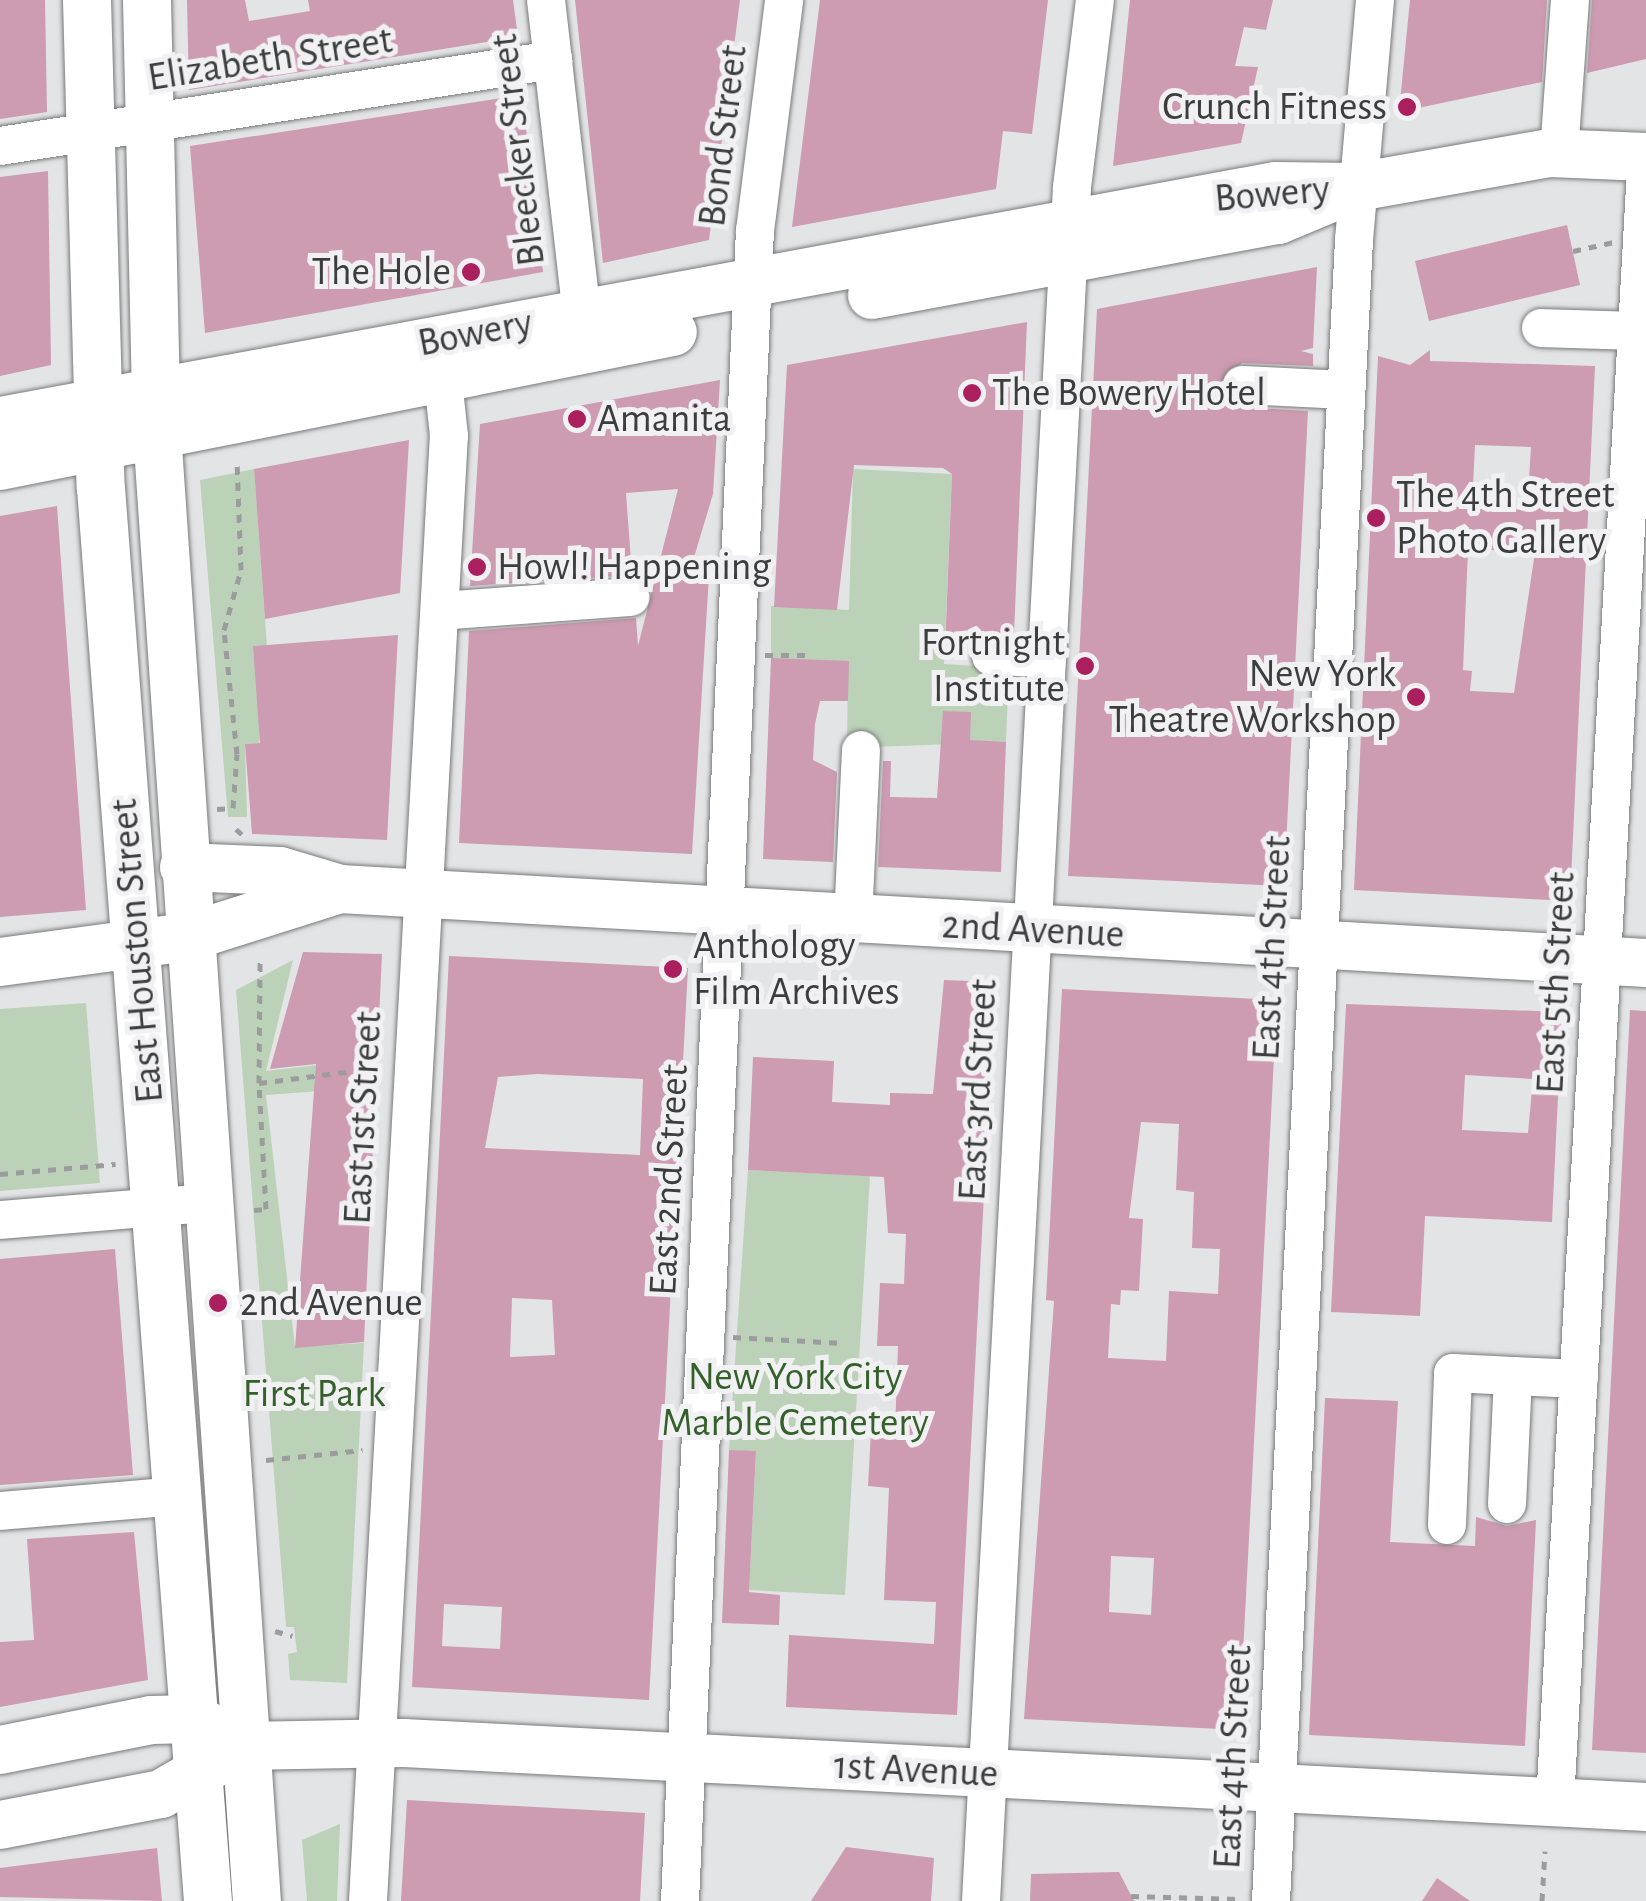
<!DOCTYPE html>
<html>
<head>
<meta charset="utf-8">
<style>
  body { margin:0 }
  #map { position:relative; width:1646px; height:1901px; overflow:hidden; background:#e3e4e5; font-family:"Alegreya Sans",sans-serif }
  div>[style] { position:absolute }
  [style*='--x'] { left:calc(var(--x)*1px); top:calc(var(--y)*1px); width:calc(var(--w)*1px); rotate:calc(var(--a)*1deg) }
  .green>* { inset:0; background:#bcd2b8 }
  .building>* { inset:0; background:#cd9bb2 }
  .path>* { height:5px; margin-top:-2.5px; transform-origin:0; background:repeating-linear-gradient(90deg,#9b9c9d 0 8px,transparent 0 16px) }
  .roads { filter:drop-shadow(0 0 2px #797a7b) drop-shadow(0 0 2px #797a7b) }
  .minor>* { height:38px; margin:-19px; padding:0 19px; transform-origin:19px; border-radius:19px; background:#fff }
  .major>* { height:48px; margin:-24px; padding:0 24px; transform-origin:24px; border-radius:24px; background:#fff }
  .dots>* { width:28px; height:28px; translate:-50% -50%; box-sizing:border-box; border:5px solid #f1f1f3; border-radius:50% }
  span { translate:-50% -50%; white-space:nowrap; text-align:center; line-height:1.15; -webkit-text-stroke:10px #f1f1f3; paint-order:stroke }
  .street-label { font-size:40px; color:#3c3d3d }
  .poi-label { font-size:40px; color:#3c3d3d }
  .right { translate:-100% -50%; text-align:right }
  .left { translate:0 -50%; text-align:left }
  .park-label { font-size:40px; color:#34602a }
</style>
</head>
<body>
<div id="map">
  <div class="green">
    <i style="clip-path:polygon(254px 469px,267px 646px,259px 743px,245px 744px,247px 817px,228px 817px,200px 480px)"></i>
    <i style="clip-path:polygon(853px 469px,952px 474px,944px 664px,1009px 668px,1006px 742px,847px 748px,848px 662px,771px 659px,771px 606px,849px 610px)"></i>
    <i style="clip-path:polygon(293px 960px,266px 1071px,378px 1058px,376px 1087px,266px 1095px,295px 1347px,364px 1343px,347px 1683px,290px 1680px,288px 1654px,297px 1652px,294px 1627px,286px 1627px,236px 990px)"></i>
    <i style="clip-path:polygon(86px 1003px,100px 1183px,0 1191px,0 1009px)"></i>
    <i style="clip-path:polygon(748px 1170px,870px 1176px,845px 1595px,749px 1590px,756px 1452px,729px 1450px)"></i>
    <i style="clip-path:polygon(340px 1824px,337px 1901px,307px 1901px,302px 1840px)"></i>
  </div>
  <div class="building">
    <i style="clip-path:polygon(0 0,45px 0,47px 112px,0 119px)"></i>
    <i style="clip-path:polygon(187px 0,245px 0,249px 21px,310px 11px,308px 0,513px 0,518px 37px,189px 90px)"></i>
    <i style="clip-path:polygon(575px 0,740px 0,709px 240px,603px 263px)"></i>
    <i style="clip-path:polygon(820px 0,1048px 0,1032px 134px,1003px 131px,996px 189px,792px 227px)"></i>
    <i style="clip-path:polygon(1130px 0,1273px 0,1266px 30px,1244px 27px,1235px 66px,1258px 67px,1241px 143px,1113px 166px)"></i>
    <i style="clip-path:polygon(1410px 0,1547px 0,1542px 82px,1399px 112px)"></i>
    <i style="clip-path:polygon(1592px 0,1646px 0,1646px 59px,1587px 73px)"></i>
    <i style="clip-path:polygon(522px 95px,543px 272px,205px 333px,190px 146px)"></i>
    <i style="clip-path:polygon(48px 171px,51px 365px,0 376px,0 177px)"></i>
    <i style="clip-path:polygon(1567px 225px,1580px 285px,1429px 321px,1415px 261px)"></i>
    <i style="clip-path:polygon(1317px 267px,1313px 348px,1301px 351px,1313px 354px,1313px 366px,1242px 363px,1220px 383px,1240px 407px,1308px 411px,1284px 886px,1068px 876px,1097px 309px)"></i>
    <i style="clip-path:polygon(1027px 322px,1014px 634px,964px 637px,964px 650px,945px 649px,952px 474px,943px 468px,854px 465px,837px 610px,774px 607px,787px 365px)"></i>
    <i style="clip-path:polygon(evenodd,1430px 350px,1430px 361px,1595px 366px,1570px 901px,1354px 890px,1378px 356px,1410px 365px,1430px 350px,1475px 445px,1531px 447px,1527px 510px,1472px 507px,1475px 445px,1430px 350px,1468px 549px,1535px 552px,1514px 693px,1470px 691px,1472px 671px,1463px 670px,1468px 549px)"></i>
    <i style="clip-path:polygon(720px 380px,713px 494px,689px 574px,709px 575px,692px 854px,459px 843px,469px 631px,636px 618px,638px 646px,678px 489px,626px 493px,632px 575px,470px 586px,480px 424px)"></i>
    <i style="clip-path:polygon(409px 440px,400px 593px,265px 619px,254px 469px)"></i>
    <i style="clip-path:polygon(57px 506px,86px 910px,0 917px,0 516px)"></i>
    <i style="clip-path:polygon(398px 635px,387px 840px,252px 834px,245px 744px,260px 743px,253px 646px)"></i>
    <i style="clip-path:polygon(771px 658px,849px 661px,848px 701px,820px 701px,815px 724px,813px 760px,837px 772px,833px 862px,763px 859px)"></i>
    <i style="clip-path:polygon(943px 711px,971px 712px,970px 740px,1006px 742px,1001px 872px,878px 867px,883px 761px,891px 761px,890px 797px,937px 798px)"></i>
    <i style="clip-path:polygon(303px 952px,382px 954px,364px 1342px,295px 1348px,316px 1064px,270px 1069px)"></i>
    <i style="clip-path:polygon(evenodd,449px 956px,688px 968px,649px 1700px,412px 1687px,449px 956px,538px 1074px,643px 1079px,640px 1155px,485px 1148px,498px 1077px,538px 1074px,449px 956px,512px 1298px,552px 1300px,555px 1355px,510px 1357px,512px 1298px,449px 956px,444px 1604px,502px 1607px,500px 1649px,442px 1646px,444px 1604px)"></i>
    <i style="clip-path:polygon(944px 980px,995px 982px,957px 1715px,786px 1707px,789px 1635px,934px 1644px,936px 1602px,884px 1600px,889px 1488px,868px 1486px,871px 1431px,895px 1432px,898px 1346px,877px 1346px,880px 1283px,904px 1284px,906px 1234px,888px 1233px,884px 1177px,748px 1170px,753px 1057px,834px 1061px,832px 1102px,890px 1105px,890px 1093px,933px 1094px)"></i>
    <i style="clip-path:polygon(evenodd,1062px 989px,1277px 1000px,1239px 1730px,1024px 1719px,1054px 1301px,1046px 1300px,1062px 989px,1141px 1122px,1179px 1124px,1176px 1190px,1194px 1192px,1192px 1248px,1220px 1249px,1218px 1294px,1169px 1291px,1166px 1361px,1108px 1358px,1111px 1304px,1120px 1305px,1121px 1290px,1139px 1291px,1143px 1219px,1129px 1218px,1141px 1122px,1062px 989px,1111px 1556px,1154px 1558px,1151px 1615px,1109px 1612px,1111px 1556px)"></i>
    <i style="clip-path:polygon(evenodd,1346px 1004px,1562px 1012px,1552px 1222px,1425px 1216px,1420px 1316px,1331px 1312px,1346px 1004px,1465px 1075px,1533px 1079px,1528px 1133px,1462px 1130px,1465px 1075px)"></i>
    <i style="clip-path:polygon(1630px 1010px,1646px 1011px,1646px 1753px,1592px 1750px)"></i>
    <i style="clip-path:polygon(115px 1249px,133px 1475px,0 1485px,0 1259px)"></i>
    <i style="clip-path:polygon(1325px 1398px,1398px 1401px,1390px 1542px,1475px 1546px,1476px 1517px,1507px 1526px,1536px 1520px,1525px 1746px,1309px 1735px)"></i>
    <i style="clip-path:polygon(729px 1450px,756px 1451px,749px 1592px,780px 1595px,779px 1625px,722px 1623px)"></i>
    <i style="clip-path:polygon(134px 1532px,148px 1680px,0 1707px,0 1642px,34px 1640px,27px 1539px)"></i>
    <i style="clip-path:polygon(407px 1800px,645px 1813px,640px 1901px,401px 1901px)"></i>
    <i style="clip-path:polygon(846px 1847px,934px 1858px,931px 1901px,811px 1901px)"></i>
    <i style="clip-path:polygon(157px 1848px,162px 1901px,0 1897px,0 1868px)"></i>
    <i style="clip-path:polygon(1119px 1872px,1134px 1901px,1030px 1901px,1031px 1874px)"></i>
    <i style="clip-path:polygon(1437px 1878px,1470px 1901px,1422px 1901px)"></i>
  </div>
  <div class="path">
    <i style="--x:1573;--y:251;--w:42;--a:-12.4"></i>
    <i style="--x:765;--y:655;--w:48;--a:0"></i>
    <i style="--x:217;--y:809;--w:16;--a:-4"></i>
    <i style="--x:233;--y:808;--w:54;--a:-85.8"></i>
    <i style="--x:237;--y:754;--w:125;--a:-96"></i>
    <i style="--x:224;--y:630;--w:62;--a:-74.2"></i>
    <i style="--x:241;--y:570;--w:107;--a:-92.1"></i>
    <i style="--x:236;--y:829;--w:12;--a:42"></i>
    <i style="--x:259;--y:1083;--w:122;--a:-89.5"></i>
    <i style="--x:0;--y:1174;--w:116;--a:-4.9"></i>
    <i style="--x:254;--y:1210;--w:12;--a:-5"></i>
    <i style="--x:266;--y:1209;--w:126;--a:-93.2"></i>
    <i style="--x:259;--y:1083;--w:126;--a:-7.3"></i>
    <i style="--x:733;--y:1337;--w:110;--a:3.1"></i>
    <i style="--x:266;--y:1460;--w:97;--a:-5.9"></i>
    <i style="--x:275;--y:1631;--w:18;--a:16"></i>
    <i style="--x:1131;--y:1896;--w:109;--a:1.6"></i>
    <i style="--x:1542;--y:1901;--w:50;--a:-86.6"></i>
  </div>
  <div class="roads">
    <div class="minor">
      <i style="--x:546;--y:0;--w:342;--a:83.5"></i>
      <i style="--x:0;--y:146;--w:560;--a:-8.84"></i>
      <i style="--x:1559;--y:153;--w:153;--a:-85.9"></i>
      <i style="--x:1541;--y:328;--w:94;--a:1.8"></i>
      <i style="--x:1242;--y:385;--w:104;--a:2.8"></i>
      <i style="--x:440;--y:611;--w:191;--a:-4.2"></i>
      <i style="--x:991;--y:656;--w:56;--a:2"></i>
      <i style="--x:853;--y:920;--w:170;--a:-87.3"></i>
      <i style="--x:0;--y:1220;--w:206;--a:-4.7"></i>
      <i style="--x:1507;--y:1504;--w:128;--a:-87.3"></i>
      <i style="--x:1513;--y:1376;--w:66;--a:2.6"></i>
      <i style="--x:0;--y:1511;--w:181;--a:-4.8"></i>
      <i style="--x:1447;--y:1525;--w:152;--a:-87.7"></i>
      <i style="--x:1453;--y:1373;--w:60;--a:2.9"></i>
      <i style="--x:1555;--y:1802;--w:1637;--a:-86.81"></i>
      <i style="--x:368;--y:1901;--w:1467;--a:-86.84"></i>
      <i style="--x:449;--y:436;--w:84;--a:-96.1"></i>
      <i style="--x:680;--y:1901;--w:1672;--a:-87.43"></i>
      <i style="--x:755;--y:231;--w:233;--a:-82.8"></i>
      <i style="--x:981;--y:1901;--w:1716;--a:-86.96"></i>
      <i style="--x:1072;--y:187;--w:188;--a:-83"></i>
      <i style="--x:1271;--y:1901;--w:1663;--a:-87.14"></i>
      <i style="--x:1354;--y:240;--w:241;--a:-85"></i>
    </div>
    <div class="major">
      <i style="--x:87;--y:0;--w:488;--a:88.4"></i>
      <i style="--x:101;--y:488;--w:1417;--a:85.67"></i>
      <i style="--x:147;--y:0;--w:432;--a:88.7"></i>
      <i style="--x:157;--y:432;--w:1472;--a:86.11"></i>
      <i style="--x:872;--y:295;--w:413;--a:-10.5"></i>
      <i style="--x:1278;--y:220;--w:65;--a:-22.6"></i>
      <i style="--x:0;--y:421;--w:1296;--a:-10.44"></i>
      <i style="--x:1275;--y:186;--w:82;--a:0.7"></i>
      <i style="--x:1357;--y:187;--w:196;--a:-10"></i>
      <i style="--x:1550;--y:153;--w:96;--a:2.4"></i>
      <i style="--x:0;--y:466;--w:686;--a:-11.26"></i>
      <i style="--x:184;--y:867;--w:96;--a:2.4"></i>
      <i style="--x:280;--y:871;--w:63;--a:16.7"></i>
      <i style="--x:0;--y:962;--w:190;--a:-7.6"></i>
      <i style="--x:188;--y:937;--w:159;--a:-17.5"></i>
      <i style="--x:340;--y:889;--w:1308;--a:3.24"></i>
      <i style="--x:0;--y:1750;--w:155;--a:-11.2"></i>
      <i style="--x:152;--y:1720;--w:42;--a:-1.4"></i>
      <i style="--x:194;--y:1719;--w:33;--a:27"></i>
      <i style="--x:0;--y:1825;--w:164;--a:-10.9"></i>
      <i style="--x:161;--y:1794;--w:96;--a:-30"></i>
      <i style="--x:244;--y:1746;--w:160;--a:-1.1"></i>
      <i style="--x:404;--y:1743;--w:1244;--a:2.95"></i>
    </div>
  </div>
  <div class="dots">
    <i style="left:1407px;top:107px;background:#ab1f5e"></i>
    <i style="left:471px;top:272px;background:#ab1f5e"></i>
    <i style="left:972px;top:393px;background:#ab1f5e"></i>
    <i style="left:577px;top:419px;background:#ab1f5e"></i>
    <i style="left:1376px;top:518px;background:#ab1f5e"></i>
    <i style="left:477px;top:567px;background:#ab1f5e"></i>
    <i style="left:1085px;top:666px;background:#ab1f5e"></i>
    <i style="left:1416px;top:697px;background:#ab1f5e"></i>
    <i style="left:673px;top:969px;background:#ab1f5e"></i>
    <i style="left:218px;top:1303px;background:#ab1f5e"></i>
  </div>
  <div class="street-label">
    <span style="left:270px;top:59px;rotate:-9deg">Elizabeth Street</span>
    <span style="left:723px;top:136px;rotate:-83deg">Bond Street</span>
    <span style="left:518px;top:150px;rotate:-97deg">Bleecker Street</span>
    <span style="left:1272px;top:194px;rotate:-5deg">Bowery</span>
    <span style="left:475px;top:333px;rotate:-11deg">Bowery</span>
    <span style="left:1033px;top:930px;rotate:3deg">2nd Avenue</span>
    <span style="left:1272px;top:948px;rotate:-87deg">East 4th Street</span>
    <span style="left:137px;top:951px;rotate:-95deg">East Houston Street</span>
    <span style="left:1556px;top:983px;rotate:-87deg">East 5th Street</span>
    <span style="left:978px;top:1090px;rotate:-87deg">East 3rd Street</span>
    <span style="left:363px;top:1118px;rotate:-87deg">East 1st Street</span>
    <span style="left:669px;top:1180px;rotate:-87deg">East 2nd Street</span>
    <span style="left:1233px;top:1757px;rotate:-87deg">East 4th Street</span>
    <span style="left:916px;top:1770px;rotate:3deg">1st Avenue</span>
  </div>
  <div class="poi-label">
    <span class="right" style="left:1387px;top:107px">Crunch Fitness</span>
    <span class="right" style="left:451px;top:272px">The Hole</span>
    <span class="left" style="left:992px;top:393px">The Bowery Hotel</span>
    <span class="left" style="left:597px;top:419px">Amanita</span>
    <span class="left" style="left:1396px;top:518px">The 4th Street<br>Photo Gallery</span>
    <span class="left" style="left:497px;top:567px">Howl! Happening</span>
    <span class="right" style="left:1065px;top:666px">Fortnight<br>Institute</span>
    <span class="right" style="left:1396px;top:697px">New York<br>Theatre Workshop</span>
    <span class="left" style="left:693px;top:969px">Anthology<br>Film Archives</span>
    <span class="left" style="left:240px;top:1303px">2nd Avenue</span>
  </div>
  <div class="park-label">
    <span style="left:795px;top:1400px">New York City<br>Marble Cemetery</span>
    <span style="left:314px;top:1394px">First Park</span>
  </div>
</div>
</body>
</html>
